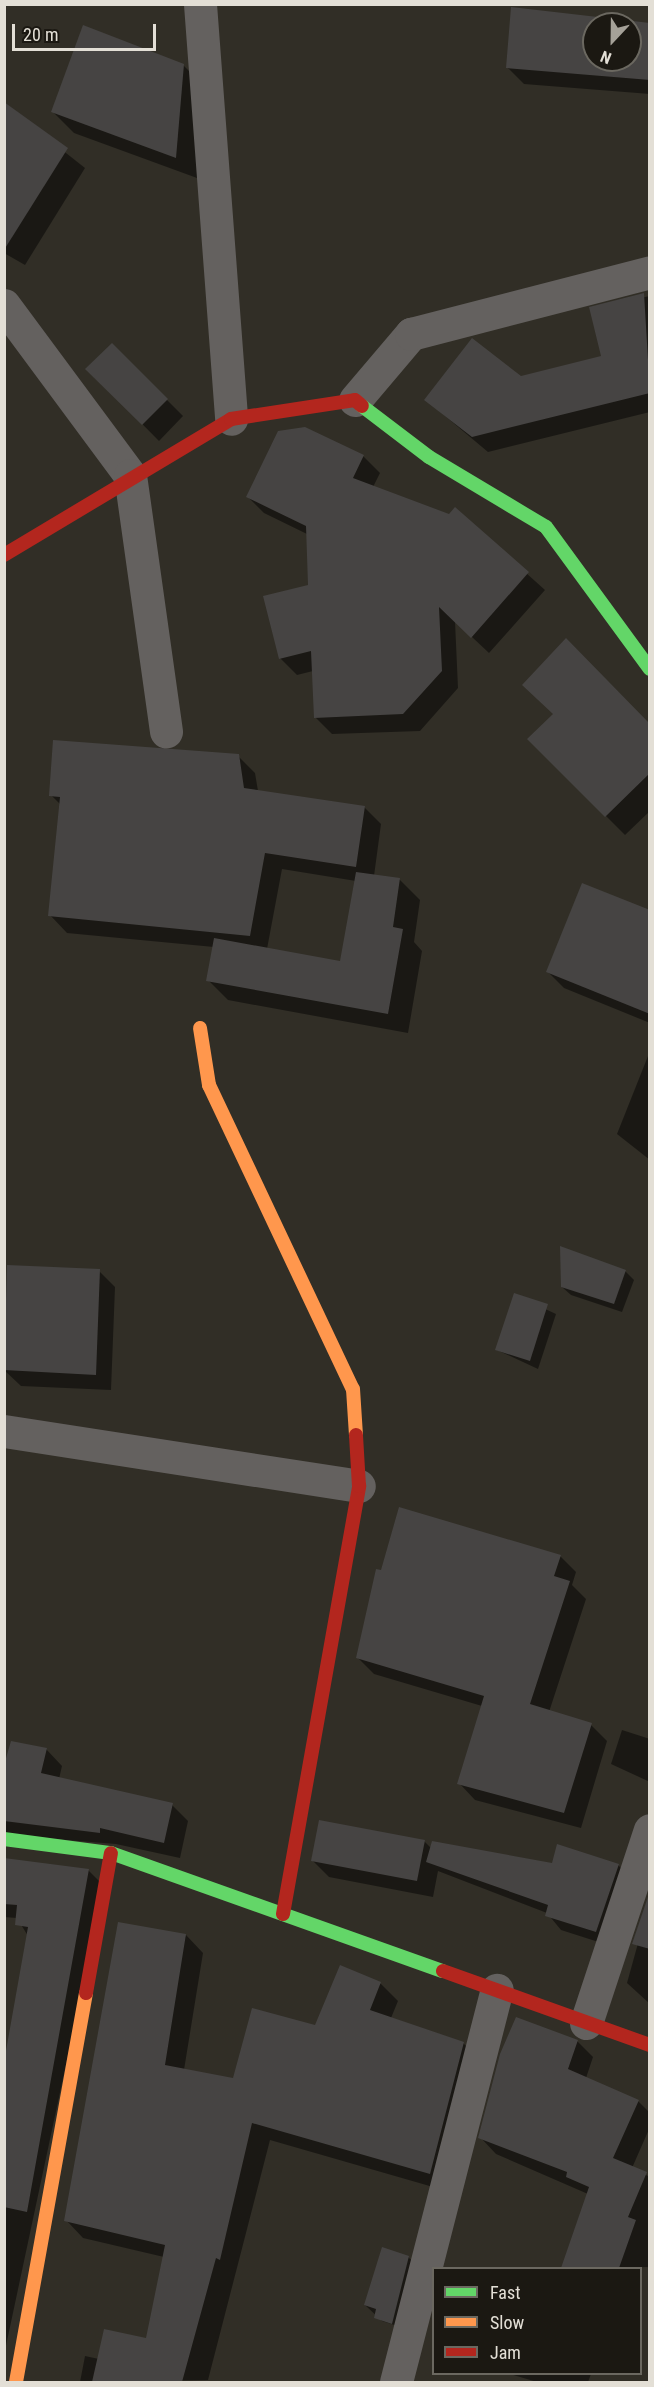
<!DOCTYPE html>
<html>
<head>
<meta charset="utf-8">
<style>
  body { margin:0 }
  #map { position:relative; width:654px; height:2387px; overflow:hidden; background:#312e26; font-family:"Roboto Condensed",sans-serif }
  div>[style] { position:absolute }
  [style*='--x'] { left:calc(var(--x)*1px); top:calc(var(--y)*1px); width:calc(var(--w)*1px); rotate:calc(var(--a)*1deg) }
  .shadow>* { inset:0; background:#0007 }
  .building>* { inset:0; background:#464443 }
  .street>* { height:33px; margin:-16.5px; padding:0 16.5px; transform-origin:16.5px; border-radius:16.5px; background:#64615f }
  .fast>* { height:14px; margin:-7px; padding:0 7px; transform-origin:7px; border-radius:7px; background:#63d668 }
  .slow>* { height:14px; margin:-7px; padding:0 7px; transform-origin:7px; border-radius:7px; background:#ff974d }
  .jam>* { height:14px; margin:-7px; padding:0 7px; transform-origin:7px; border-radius:7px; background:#b3261e }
  span { translate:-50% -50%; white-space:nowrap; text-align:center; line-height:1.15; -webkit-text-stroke:5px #1b1812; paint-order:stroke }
  .frame { position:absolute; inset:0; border:6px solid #e3dfd6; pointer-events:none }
  .legend { position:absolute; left:432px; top:2267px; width:210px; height:108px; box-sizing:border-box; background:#1b1812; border:2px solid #6b6860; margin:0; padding:8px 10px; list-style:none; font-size:18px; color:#e3dfd6 }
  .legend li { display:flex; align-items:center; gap:12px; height:30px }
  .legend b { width:30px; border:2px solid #6b6860 }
  .north { position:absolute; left:582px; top:12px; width:60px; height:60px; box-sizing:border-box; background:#1b1812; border:2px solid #6b6860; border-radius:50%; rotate:202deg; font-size:16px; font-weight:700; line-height:24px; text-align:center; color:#e3dfd6 }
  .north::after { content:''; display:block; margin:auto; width:21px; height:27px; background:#a5a198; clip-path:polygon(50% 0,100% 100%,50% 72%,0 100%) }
  .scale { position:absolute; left:12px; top:24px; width:144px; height:27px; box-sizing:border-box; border:3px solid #e3dfd6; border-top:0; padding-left:8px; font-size:18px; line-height:21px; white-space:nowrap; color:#e3dfd6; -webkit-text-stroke:4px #1b1812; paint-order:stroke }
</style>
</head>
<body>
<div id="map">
  <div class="shadow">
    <i style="clip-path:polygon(evenodd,513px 8px,650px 24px,650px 94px,524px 84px,508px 68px,513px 8px,594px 24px,630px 24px,630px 60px,594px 60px,594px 24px)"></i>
    <i style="clip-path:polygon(183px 65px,205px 87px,197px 178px,74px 133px,53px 112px)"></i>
    <i style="clip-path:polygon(4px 104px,85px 168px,25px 265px,4px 253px)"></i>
    <i style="clip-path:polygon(650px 296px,650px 412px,488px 452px,426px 400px,602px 358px,591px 308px)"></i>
    <i style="clip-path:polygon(112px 345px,183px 416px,159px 441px,88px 369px)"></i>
    <i style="clip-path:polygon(363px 456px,380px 473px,373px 487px,450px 515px,455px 509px,545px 590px,489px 653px,455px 621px,458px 688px,420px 731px,332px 734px,315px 717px,313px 671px,297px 675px,280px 658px,310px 587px,307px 534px,264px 513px,247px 496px)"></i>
    <i style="clip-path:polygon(650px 728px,650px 811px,625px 835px,529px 739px)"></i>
    <i style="clip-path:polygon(evenodd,238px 756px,255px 773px,258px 791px,364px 807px,381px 824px,374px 876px,400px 880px,420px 900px,414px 942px,422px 951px,408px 1033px,228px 1000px,208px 980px,214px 947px,67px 933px,50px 915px,61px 805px,51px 795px,238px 756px,282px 869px,356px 881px,341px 963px,267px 949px,282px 869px)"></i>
    <i style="clip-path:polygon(650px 912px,650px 1023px,564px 988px,548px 972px)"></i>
    <i style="clip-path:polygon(650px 1051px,650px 1160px,617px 1134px)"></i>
    <i style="clip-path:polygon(99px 1271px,115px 1287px,111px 1390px,21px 1386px,4px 1370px)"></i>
    <i style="clip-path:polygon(625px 1271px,634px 1280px,622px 1312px,571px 1295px,562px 1287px)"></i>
    <i style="clip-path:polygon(515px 1295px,556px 1314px,538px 1369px,497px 1350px)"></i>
    <i style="clip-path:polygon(560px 1556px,576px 1572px,572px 1585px,586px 1599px,549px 1712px,591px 1725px,607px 1741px,581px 1828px,475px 1800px,459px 1783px,482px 1706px,374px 1674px,358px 1658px)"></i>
    <i style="clip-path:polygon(622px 1730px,650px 1739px,650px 1782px,611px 1764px)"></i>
    <i style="clip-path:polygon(46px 1749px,62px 1766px,59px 1779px,172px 1805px,188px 1821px,180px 1858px,116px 1844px,4px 1835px,4px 1777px)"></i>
    <i style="clip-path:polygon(424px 1841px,431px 1848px,554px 1865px,618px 1865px,633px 1880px,611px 1946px,561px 1930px,547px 1913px,438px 1871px,433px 1897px,329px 1877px,313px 1861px)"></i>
    <i style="clip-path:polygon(4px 1859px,88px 1870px,104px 1886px,4px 2355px,4px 2082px,28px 1936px,17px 1918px,4px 1917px)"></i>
    <i style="clip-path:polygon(650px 1900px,650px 2004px,627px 1983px)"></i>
    <i style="clip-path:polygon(186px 1935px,203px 1953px,184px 2070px,234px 2080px,316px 2027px,341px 1967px,381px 1984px,398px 2001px,391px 2018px,463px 2043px,481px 2061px,447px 2191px,270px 2140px,208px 2380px,80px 2382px,85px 2356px,99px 2359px,147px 2340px,164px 2257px,83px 2238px,66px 2220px)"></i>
    <i style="clip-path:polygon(577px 2041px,593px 2057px,586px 2078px,638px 2101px,650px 2113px,650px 2127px,632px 2168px,650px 2177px,650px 2267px,563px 2268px,588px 2194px,496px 2154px,480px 2137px)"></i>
    <i style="clip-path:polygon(408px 2257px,425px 2273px,410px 2330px,382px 2321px,365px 2305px)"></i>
    <i style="clip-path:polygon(510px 2374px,591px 2374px,588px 2382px,537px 2382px)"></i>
  </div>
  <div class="building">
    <i style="clip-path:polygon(evenodd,511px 7px,650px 23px,650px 80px,506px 68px,511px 7px,594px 24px,630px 24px,630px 60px,594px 60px,594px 24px)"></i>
    <i style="clip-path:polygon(83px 25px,184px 64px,176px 158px,51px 112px)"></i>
    <i style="clip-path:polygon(4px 102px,68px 148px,4px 250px)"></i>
    <i style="clip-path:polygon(644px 293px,650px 393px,472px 437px,424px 400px,472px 338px,521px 376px,601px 356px,589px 307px)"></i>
    <i style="clip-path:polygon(112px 343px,168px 399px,142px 425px,85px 369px)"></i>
    <i style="clip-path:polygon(305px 427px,364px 455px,353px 478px,449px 514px,455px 507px,529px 572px,471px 638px,439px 607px,442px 671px,403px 714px,314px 718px,311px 651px,279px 659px,263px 596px,308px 585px,306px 526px,246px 497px,278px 431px)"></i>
    <i style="clip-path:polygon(566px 638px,650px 724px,650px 773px,605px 817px,527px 739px,553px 714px,522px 685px)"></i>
    <i style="clip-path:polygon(53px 740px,239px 754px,244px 788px,365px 806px,356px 867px,265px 853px,250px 936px,48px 916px,60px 797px,49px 796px)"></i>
    <i style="clip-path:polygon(356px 872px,400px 878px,393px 927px,403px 929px,388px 1014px,206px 981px,214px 938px,340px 961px)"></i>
    <i style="clip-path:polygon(582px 883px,650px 910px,650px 1014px,546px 972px)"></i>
    <i style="clip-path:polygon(560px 1246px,626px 1270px,614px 1304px,561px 1287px)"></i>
    <i style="clip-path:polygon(7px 1265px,100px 1269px,96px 1375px,4px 1370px)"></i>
    <i style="clip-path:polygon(514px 1293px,548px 1304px,530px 1361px,495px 1350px)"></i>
    <i style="clip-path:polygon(399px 1507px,561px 1555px,554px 1576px,570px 1581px,530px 1704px,592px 1723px,564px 1813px,457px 1784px,484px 1696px,356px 1658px,376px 1569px,381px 1570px)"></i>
    <i style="clip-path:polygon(11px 1741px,47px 1748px,41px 1773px,173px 1803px,164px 1843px,100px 1828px,100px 1833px,4px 1821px,4px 1765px)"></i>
    <i style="clip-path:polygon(319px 1820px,425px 1840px,417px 1881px,311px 1861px)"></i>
    <i style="clip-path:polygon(432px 1841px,552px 1863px,557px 1844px,619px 1864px,596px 1932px,545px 1916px,548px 1905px,426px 1862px)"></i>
    <i style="clip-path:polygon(4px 1858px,89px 1869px,27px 2212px,4px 2207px,4px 2062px,28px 1927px,15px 1925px,17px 1905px,4px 1904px)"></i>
    <i style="clip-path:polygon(650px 1891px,650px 1949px,632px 1944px)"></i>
    <i style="clip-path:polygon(118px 1922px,186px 1934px,165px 2065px,233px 2078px,252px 2008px,315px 2025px,340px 1965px,381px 1982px,370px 2010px,464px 2042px,430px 2174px,252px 2123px,220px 2260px,216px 2258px,182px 2382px,92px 2382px,104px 2329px,146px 2338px,165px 2245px,64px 2221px)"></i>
    <i style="clip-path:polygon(516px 2017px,578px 2040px,568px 2069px,639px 2100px,613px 2158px,647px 2172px,628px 2217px,636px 2220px,619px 2268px,561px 2268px,589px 2187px,566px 2177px,567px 2172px,478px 2138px,500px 2054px)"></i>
    <i style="clip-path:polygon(382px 2247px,409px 2256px,392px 2324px,374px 2318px,376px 2309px,364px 2305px)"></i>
  </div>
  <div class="street">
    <i style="--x:200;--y:4;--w:416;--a:85.7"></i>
    <i style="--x:4;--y:305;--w:212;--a:53.5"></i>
    <i style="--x:130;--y:475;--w:259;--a:82"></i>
    <i style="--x:355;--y:400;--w:87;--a:-49.7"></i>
    <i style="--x:411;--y:334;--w:247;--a:-14.5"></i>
    <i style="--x:4;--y:1431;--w:359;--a:8.8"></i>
    <i style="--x:586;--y:2023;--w:203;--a:-71.7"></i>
    <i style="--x:396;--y:2382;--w:405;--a:-75.6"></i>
  </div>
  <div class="fast">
    <i style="--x:362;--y:406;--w:84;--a:37.3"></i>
    <i style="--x:429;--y:457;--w:136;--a:30.9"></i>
    <i style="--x:546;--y:527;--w:176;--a:53.8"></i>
    <i style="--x:4;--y:1839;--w:108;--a:7.5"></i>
    <i style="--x:111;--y:1853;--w:352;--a:19.6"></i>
  </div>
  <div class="slow">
    <i style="--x:200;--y:1028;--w:58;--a:81"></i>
    <i style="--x:209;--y:1085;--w:336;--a:64.7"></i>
    <i style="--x:353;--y:1389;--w:46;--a:86.3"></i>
    <i style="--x:16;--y:2382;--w:395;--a:-79.8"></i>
  </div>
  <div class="jam">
    <i style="--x:4;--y:555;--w:265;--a:-30.9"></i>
    <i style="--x:231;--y:419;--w:125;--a:-8.7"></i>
    <i style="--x:355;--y:400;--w:9;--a:41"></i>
    <i style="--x:283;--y:1914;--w:435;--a:-79.9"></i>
    <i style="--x:359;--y:1486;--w:51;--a:-93.4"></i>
    <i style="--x:443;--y:1971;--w:220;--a:19.7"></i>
    <i style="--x:86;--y:1993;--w:142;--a:-79.9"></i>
  </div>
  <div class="frame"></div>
  <ul class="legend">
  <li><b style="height:8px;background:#63d668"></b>Fast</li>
  <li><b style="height:8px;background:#ff974d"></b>Slow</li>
  <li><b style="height:8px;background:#b3261e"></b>Jam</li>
  </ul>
  <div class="north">N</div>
  <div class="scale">20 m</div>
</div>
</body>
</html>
